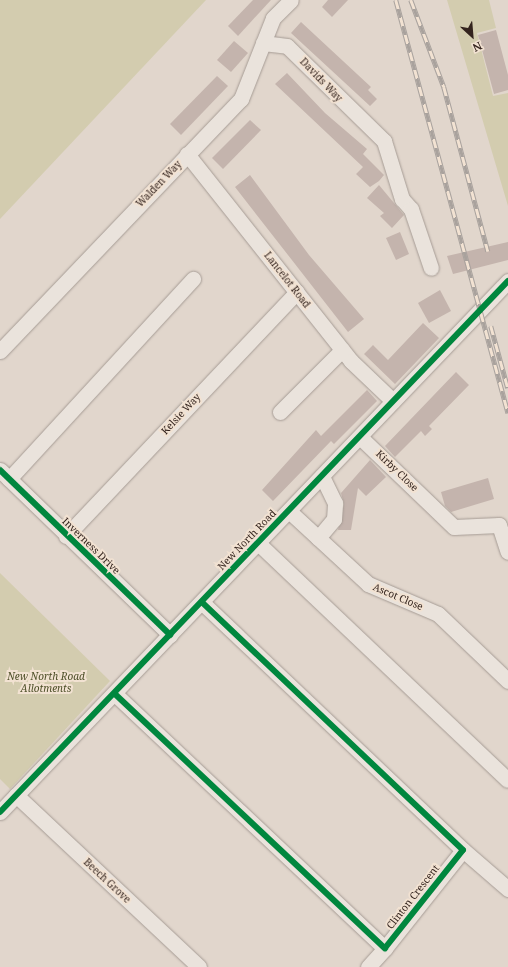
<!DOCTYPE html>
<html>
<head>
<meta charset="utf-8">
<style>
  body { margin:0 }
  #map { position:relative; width:508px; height:967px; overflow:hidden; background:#e1d6cc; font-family:"Noto Serif",serif }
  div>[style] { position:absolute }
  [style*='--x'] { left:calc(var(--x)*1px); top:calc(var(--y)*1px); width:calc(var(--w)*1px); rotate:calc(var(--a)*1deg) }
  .green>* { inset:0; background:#d3ccaf }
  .building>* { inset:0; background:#c4b4ad }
  .roads { filter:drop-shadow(0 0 1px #a69c95) drop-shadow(0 0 1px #a69c95) }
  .minor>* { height:15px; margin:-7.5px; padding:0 7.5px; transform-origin:7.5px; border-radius:7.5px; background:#eae3dc }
  .rail>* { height:4.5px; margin-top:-2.25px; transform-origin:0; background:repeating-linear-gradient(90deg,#f2e2d2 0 9px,#a9a29d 0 18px); box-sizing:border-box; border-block:1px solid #a9a29d }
  .cycleway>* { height:6px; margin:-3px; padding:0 3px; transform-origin:3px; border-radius:3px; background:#00873e }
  span { translate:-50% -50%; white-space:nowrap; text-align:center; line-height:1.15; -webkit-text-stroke:4px #f2e2d2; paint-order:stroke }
  .street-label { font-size:10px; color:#34241e }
  .park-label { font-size:10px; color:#4c4e27; font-style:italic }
  .north { position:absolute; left:452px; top:16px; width:40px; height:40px; -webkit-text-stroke:3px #f2e2d2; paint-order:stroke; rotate:154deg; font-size:11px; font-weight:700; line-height:16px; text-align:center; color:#34241e }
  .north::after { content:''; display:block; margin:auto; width:14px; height:18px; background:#34241e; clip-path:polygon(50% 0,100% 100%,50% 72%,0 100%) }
</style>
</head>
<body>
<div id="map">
  <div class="green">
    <i style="clip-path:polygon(0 0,206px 0,0 219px)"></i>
    <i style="clip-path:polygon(447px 0,489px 0,496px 28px,477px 33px,493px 96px,508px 93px,508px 206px)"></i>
    <i style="clip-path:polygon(0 573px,110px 681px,10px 789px,0 779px)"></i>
  </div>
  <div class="building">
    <i style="clip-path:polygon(253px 0,271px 0,238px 36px,228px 26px)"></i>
    <i style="clip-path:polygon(328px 0,348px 0,332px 17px,322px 7px)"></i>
    <i style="clip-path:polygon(301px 22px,371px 87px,368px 90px,377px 99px,370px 106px,291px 33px)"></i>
    <i style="clip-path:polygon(496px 30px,508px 75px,508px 90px,494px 94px,478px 35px)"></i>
    <i style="clip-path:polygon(234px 41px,248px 53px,231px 72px,217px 60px)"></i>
    <i style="clip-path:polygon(287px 73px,325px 113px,367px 149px,363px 154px,384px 175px,379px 181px,370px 187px,356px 174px,363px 167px,275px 84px)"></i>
    <i style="clip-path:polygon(217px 76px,228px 86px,181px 135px,170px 124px)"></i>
    <i style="clip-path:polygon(250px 120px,261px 130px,223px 169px,212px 158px)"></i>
    <i style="clip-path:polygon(250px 175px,309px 255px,364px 319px,348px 332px,235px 187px)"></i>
    <i style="clip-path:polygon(379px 185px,404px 215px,392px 228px,380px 216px,384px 213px,367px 198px)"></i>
    <i style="clip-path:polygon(400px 232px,409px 254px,396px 260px,386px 238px)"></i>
    <i style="clip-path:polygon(508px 242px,508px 260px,453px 274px,447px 256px)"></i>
    <i style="clip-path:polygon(440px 290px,451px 311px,429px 323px,418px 303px)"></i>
    <i style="clip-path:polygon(423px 323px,439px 338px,395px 384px,364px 354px,373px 345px,388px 360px)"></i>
    <i style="clip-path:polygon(456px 372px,469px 385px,429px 426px,432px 429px,425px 436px,421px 431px,395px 457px,385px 446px)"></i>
    <i style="clip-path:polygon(367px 390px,377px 401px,334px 444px,331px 441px,273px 501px,262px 490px,316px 430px,321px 436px)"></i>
    <i style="clip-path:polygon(370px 460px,386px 477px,366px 496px,358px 488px,351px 530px,338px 530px,344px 504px,341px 493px)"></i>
    <i style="clip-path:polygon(488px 478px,494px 499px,451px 512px,445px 506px,441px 492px)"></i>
  </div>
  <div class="roads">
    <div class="minor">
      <i style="--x:263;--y:43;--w:24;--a:7"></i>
      <i style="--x:287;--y:46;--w:136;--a:44.4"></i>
      <i style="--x:384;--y:141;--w:61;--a:72.8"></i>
      <i style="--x:402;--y:199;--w:13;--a:48"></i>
      <i style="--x:411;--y:209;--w:62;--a:71.3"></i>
      <i style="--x:187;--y:154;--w:264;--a:51.6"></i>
      <i style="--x:351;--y:361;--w:58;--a:43.6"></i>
      <i style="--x:0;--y:351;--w:349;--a:-46.3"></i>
      <i style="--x:241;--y:99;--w:87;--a:-68.4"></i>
      <i style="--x:273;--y:18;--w:25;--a:-45"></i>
      <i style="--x:280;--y:412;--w:88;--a:-45"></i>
      <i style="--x:360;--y:437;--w:130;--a:43.8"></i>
      <i style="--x:454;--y:527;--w:45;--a:-2.5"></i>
      <i style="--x:499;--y:525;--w:28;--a:72"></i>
      <i style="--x:0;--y:470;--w:237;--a:44.1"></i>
      <i style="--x:9;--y:479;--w:272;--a:-47.4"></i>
      <i style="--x:289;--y:511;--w:108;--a:42.7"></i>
      <i style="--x:368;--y:584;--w:76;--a:23.2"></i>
      <i style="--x:438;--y:614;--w:97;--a:43.7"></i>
      <i style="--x:66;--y:536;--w:336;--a:-46.6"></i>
      <i style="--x:318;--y:538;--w:25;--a:-50"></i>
      <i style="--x:334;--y:519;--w:16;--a:-86"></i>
      <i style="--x:335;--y:503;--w:30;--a:-116"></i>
      <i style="--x:258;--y:543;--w:344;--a:43.5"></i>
      <i style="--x:115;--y:694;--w:371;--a:43.3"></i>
      <i style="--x:385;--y:948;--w:125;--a:-51.5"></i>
      <i style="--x:463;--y:850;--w:360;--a:-136.5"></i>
      <i style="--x:16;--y:795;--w:251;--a:43.2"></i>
      <i style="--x:0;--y:812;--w:735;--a:-46.27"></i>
      <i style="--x:463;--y:850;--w:60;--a:40.9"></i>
      <i style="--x:368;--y:967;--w:25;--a:-48"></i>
    </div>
  </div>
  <div class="rail">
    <i style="--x:396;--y:0;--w:428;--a:74.8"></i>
    <i style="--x:411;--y:0;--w:93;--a:69.2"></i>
    <i style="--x:444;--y:87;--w:170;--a:75"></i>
    <i style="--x:491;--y:326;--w:64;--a:74.7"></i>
  </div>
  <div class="cycleway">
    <i style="--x:0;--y:470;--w:237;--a:44.1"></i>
    <i style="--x:115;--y:694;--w:371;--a:43.3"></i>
    <i style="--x:385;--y:948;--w:125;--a:-51.5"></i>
    <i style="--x:463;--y:850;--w:360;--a:-136.5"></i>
    <i style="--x:0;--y:812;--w:735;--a:-46.27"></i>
  </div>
  <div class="street-label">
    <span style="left:321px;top:80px;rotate:46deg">Davids Way</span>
    <span style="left:159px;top:184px;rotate:-46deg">Walden Way</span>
    <span style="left:287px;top:280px;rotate:52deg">Lancelot Road</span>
    <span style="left:181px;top:414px;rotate:-47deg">Kelsie Way</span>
    <span style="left:397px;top:471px;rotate:44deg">Kirby Close</span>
    <span style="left:247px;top:540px;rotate:-46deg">New North Road</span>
    <span style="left:91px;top:546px;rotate:44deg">Inverness Drive</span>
    <span style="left:398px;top:597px;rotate:23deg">Ascot Close</span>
    <span style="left:107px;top:881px;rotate:43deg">Beech Grove</span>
    <span style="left:413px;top:897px;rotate:-52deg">Clinton Crescent</span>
  </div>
  <div class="park-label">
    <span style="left:46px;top:682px">New North Road<br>Allotments</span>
  </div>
  <div class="north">N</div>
</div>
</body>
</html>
